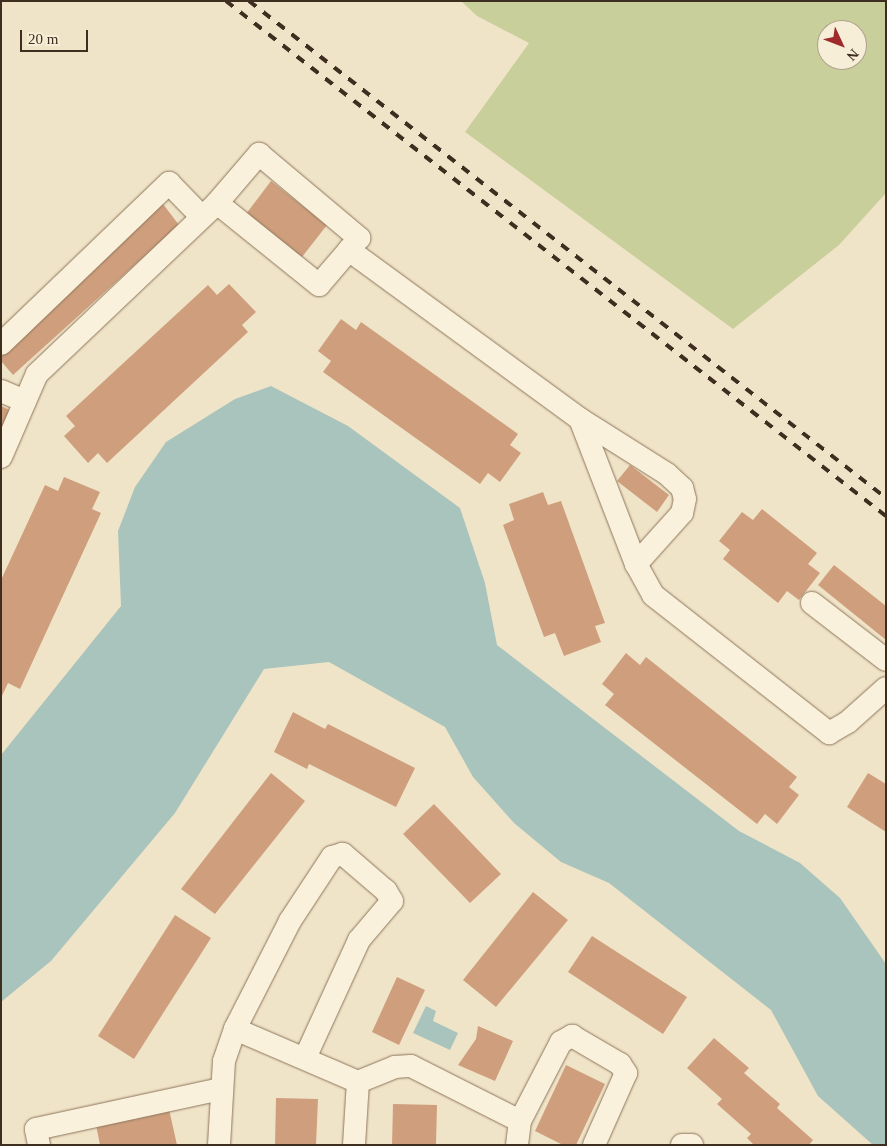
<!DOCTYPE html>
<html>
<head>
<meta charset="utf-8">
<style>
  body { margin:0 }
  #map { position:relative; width:887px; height:1146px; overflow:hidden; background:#f0e4c8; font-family:"Times New Roman",serif }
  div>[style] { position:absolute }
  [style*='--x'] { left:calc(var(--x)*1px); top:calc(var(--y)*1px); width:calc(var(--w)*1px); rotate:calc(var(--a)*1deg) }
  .green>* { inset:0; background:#c9cf9b }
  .water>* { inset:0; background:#a9c4bc }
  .building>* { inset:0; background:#cf9f7d }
  .roads { filter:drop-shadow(0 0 1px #8d765c) drop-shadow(0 0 1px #8d765c) }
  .minor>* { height:22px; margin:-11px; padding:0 11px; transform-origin:11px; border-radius:11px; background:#faf1dc }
  .rail>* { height:4px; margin-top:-2px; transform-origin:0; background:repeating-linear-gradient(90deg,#3d2e20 0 9px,transparent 0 18px) }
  span { translate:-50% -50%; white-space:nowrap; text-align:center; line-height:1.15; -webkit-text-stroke:5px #f7eed8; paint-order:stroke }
  .frame { position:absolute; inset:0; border:2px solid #3d2e20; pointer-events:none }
  .north { position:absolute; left:817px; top:20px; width:50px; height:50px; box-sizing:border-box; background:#f7eed8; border:1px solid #ada18e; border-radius:50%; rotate:133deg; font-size:14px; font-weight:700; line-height:20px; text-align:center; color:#3d2e20 }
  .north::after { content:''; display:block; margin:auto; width:18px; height:22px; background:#9e2a2b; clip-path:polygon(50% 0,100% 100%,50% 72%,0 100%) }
  .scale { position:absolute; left:20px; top:30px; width:68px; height:22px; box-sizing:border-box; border:2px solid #3d2e20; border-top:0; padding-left:6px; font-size:15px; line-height:18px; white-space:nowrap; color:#3d2e20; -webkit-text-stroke:4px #f7eed8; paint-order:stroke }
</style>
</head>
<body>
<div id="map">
  <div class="green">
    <i style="clip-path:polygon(evenodd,461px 1px,886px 1px,886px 193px,839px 245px,733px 329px,465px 132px,529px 43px,477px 16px,461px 1px,827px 30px,857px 30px,857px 60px,827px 60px,827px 30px)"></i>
  </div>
  <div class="water">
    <i style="clip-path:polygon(271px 386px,348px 426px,460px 508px,485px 583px,497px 645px,739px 831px,800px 863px,840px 898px,886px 964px,886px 1145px,873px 1145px,818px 1096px,771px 1010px,609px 883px,561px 862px,514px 823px,473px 777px,445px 727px,329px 662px,264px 669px,175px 813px,51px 961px,1px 1002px,1px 755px,121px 606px,118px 531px,135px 487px,166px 442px,235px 399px)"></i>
    <i style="clip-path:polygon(426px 1006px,436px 1011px,433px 1021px,458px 1033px,450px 1050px,413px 1033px)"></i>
  </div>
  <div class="building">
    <i style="clip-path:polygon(271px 181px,327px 225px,302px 257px,246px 214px)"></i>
    <i style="clip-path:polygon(163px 204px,179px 225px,13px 375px,1px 361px,1px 351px)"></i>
    <i style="clip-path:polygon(229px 284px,256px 312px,242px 325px,248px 332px,107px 463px,98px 453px,88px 463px,64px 436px,75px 426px,66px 416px,208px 285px,217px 295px)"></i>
    <i style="clip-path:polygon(341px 319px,356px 330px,361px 322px,518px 434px,510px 445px,521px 453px,500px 482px,488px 473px,480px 484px,323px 372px,331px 361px,318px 351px)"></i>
    <i style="clip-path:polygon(1px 406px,14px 412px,1px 441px)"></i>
    <i style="clip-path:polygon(630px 465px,669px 495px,657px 512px,617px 481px)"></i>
    <i style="clip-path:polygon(64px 477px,100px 492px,92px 509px,101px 513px,20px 689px,8px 683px,1px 698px,1px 580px,45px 485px,58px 491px)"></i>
    <i style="clip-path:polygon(543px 492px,548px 505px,561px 501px,605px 623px,595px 626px,601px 642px,564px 656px,555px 633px,544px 637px,503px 525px,514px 520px,509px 504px)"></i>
    <i style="clip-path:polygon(762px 509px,817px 553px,808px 564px,820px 573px,799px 600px,787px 591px,778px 603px,723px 559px,730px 550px,719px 541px,742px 512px,753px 520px)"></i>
    <i style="clip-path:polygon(834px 565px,886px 606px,886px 640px,818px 585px)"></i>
    <i style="clip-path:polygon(626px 653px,640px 665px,646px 657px,797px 777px,789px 787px,799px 795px,777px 824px,765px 814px,757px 824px,605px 705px,614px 694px,602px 684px)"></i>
    <i style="clip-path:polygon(293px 712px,325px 729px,328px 724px,415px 768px,396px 807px,309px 764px,307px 769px,274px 752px)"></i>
    <i style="clip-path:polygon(271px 773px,305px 801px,215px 914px,181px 889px)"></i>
    <i style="clip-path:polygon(868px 773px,886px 784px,886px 832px,847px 807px)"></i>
    <i style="clip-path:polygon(434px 804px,501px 874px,470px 903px,403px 834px)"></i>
    <i style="clip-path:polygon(533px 892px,568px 920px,496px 1007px,463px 980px)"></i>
    <i style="clip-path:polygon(175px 915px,211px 938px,134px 1059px,98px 1036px)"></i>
    <i style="clip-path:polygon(592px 936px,687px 997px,663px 1034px,568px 972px)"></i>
    <i style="clip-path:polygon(397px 977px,425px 990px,399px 1045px,372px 1032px)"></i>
    <i style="clip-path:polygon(478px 1026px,513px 1041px,495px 1081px,458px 1065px,476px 1039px)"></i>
    <i style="clip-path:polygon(714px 1038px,749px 1068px,744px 1073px,780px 1104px,777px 1108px,813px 1140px,809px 1145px,754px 1145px,747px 1138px,751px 1134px,717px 1104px,722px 1099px,687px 1068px)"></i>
    <i style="clip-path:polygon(566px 1065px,605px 1084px,576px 1145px,563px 1145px,535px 1131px)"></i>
    <i style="clip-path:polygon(276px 1098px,318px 1099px,316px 1145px,275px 1145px)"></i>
    <i style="clip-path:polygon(393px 1104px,437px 1105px,436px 1145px,392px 1145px)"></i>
    <i style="clip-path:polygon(169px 1109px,177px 1145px,100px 1145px,96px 1125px)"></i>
  </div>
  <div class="roads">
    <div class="minor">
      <i style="--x:217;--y:203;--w:65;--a:-49.4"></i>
      <i style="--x:259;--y:154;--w:131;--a:40"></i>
      <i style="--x:359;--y:238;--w:16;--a:130"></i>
      <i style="--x:1;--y:344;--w:233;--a:-43.8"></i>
      <i style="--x:169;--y:183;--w:47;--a:45.9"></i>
      <i style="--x:1;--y:391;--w:26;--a:23"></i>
      <i style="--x:580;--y:419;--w:103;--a:32.3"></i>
      <i style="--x:667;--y:474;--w:21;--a:43"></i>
      <i style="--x:682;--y:488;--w:11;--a:75"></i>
      <i style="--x:685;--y:499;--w:14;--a:102"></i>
      <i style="--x:682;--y:513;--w:69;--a:132"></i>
      <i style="--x:1;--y:457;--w:90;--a:-66.6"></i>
      <i style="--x:37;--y:374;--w:248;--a:-43.5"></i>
      <i style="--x:217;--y:203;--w:131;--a:38.8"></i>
      <i style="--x:319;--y:285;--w:46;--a:-49.4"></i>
      <i style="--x:349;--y:250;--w:286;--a:36.2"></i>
      <i style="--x:580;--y:419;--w:155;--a:68.9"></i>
      <i style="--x:636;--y:564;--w:35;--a:61"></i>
      <i style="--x:653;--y:595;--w:224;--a:38.1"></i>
      <i style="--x:829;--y:733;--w:22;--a:-30"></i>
      <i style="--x:848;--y:722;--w:51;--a:-41.8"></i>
      <i style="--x:812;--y:603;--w:93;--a:37.6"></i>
      <i style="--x:305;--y:1058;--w:130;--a:-65.4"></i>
      <i style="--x:359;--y:940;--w:51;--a:-49.8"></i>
      <i style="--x:392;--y:901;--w:12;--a:-121"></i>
      <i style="--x:386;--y:891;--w:57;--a:-139.3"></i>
      <i style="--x:343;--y:854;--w:11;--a:165"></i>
      <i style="--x:332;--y:857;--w:77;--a:123.3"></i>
      <i style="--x:290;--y:921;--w:121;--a:117"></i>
      <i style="--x:235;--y:1029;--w:134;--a:23.3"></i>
      <i style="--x:39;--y:1145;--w:16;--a:-101"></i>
      <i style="--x:36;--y:1129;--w:189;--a:-12.2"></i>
      <i style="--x:219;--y:1145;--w:84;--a:-86.6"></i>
      <i style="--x:224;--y:1061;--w:34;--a:-71"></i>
      <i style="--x:354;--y:1145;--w:63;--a:-86.4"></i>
      <i style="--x:358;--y:1082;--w:40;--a:-22"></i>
      <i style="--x:395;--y:1067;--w:16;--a:-4"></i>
      <i style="--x:411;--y:1066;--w:122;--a:26.8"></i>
      <i style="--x:517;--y:1145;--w:24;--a:-83"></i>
      <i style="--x:520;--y:1121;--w:89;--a:-62.6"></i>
      <i style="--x:561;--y:1042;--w:13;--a:-29"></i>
      <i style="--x:572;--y:1036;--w:56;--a:30.3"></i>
      <i style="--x:620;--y:1064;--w:11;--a:56"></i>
      <i style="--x:626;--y:1073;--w:79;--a:114"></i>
      <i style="--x:682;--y:1145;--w:10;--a:0"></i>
    </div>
  </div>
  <div class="rail">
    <i style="--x:226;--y:1;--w:837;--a:37.97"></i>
    <i style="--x:249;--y:1;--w:808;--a:37.96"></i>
  </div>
  <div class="frame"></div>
  <div class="north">N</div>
  <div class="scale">20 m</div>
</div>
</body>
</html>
